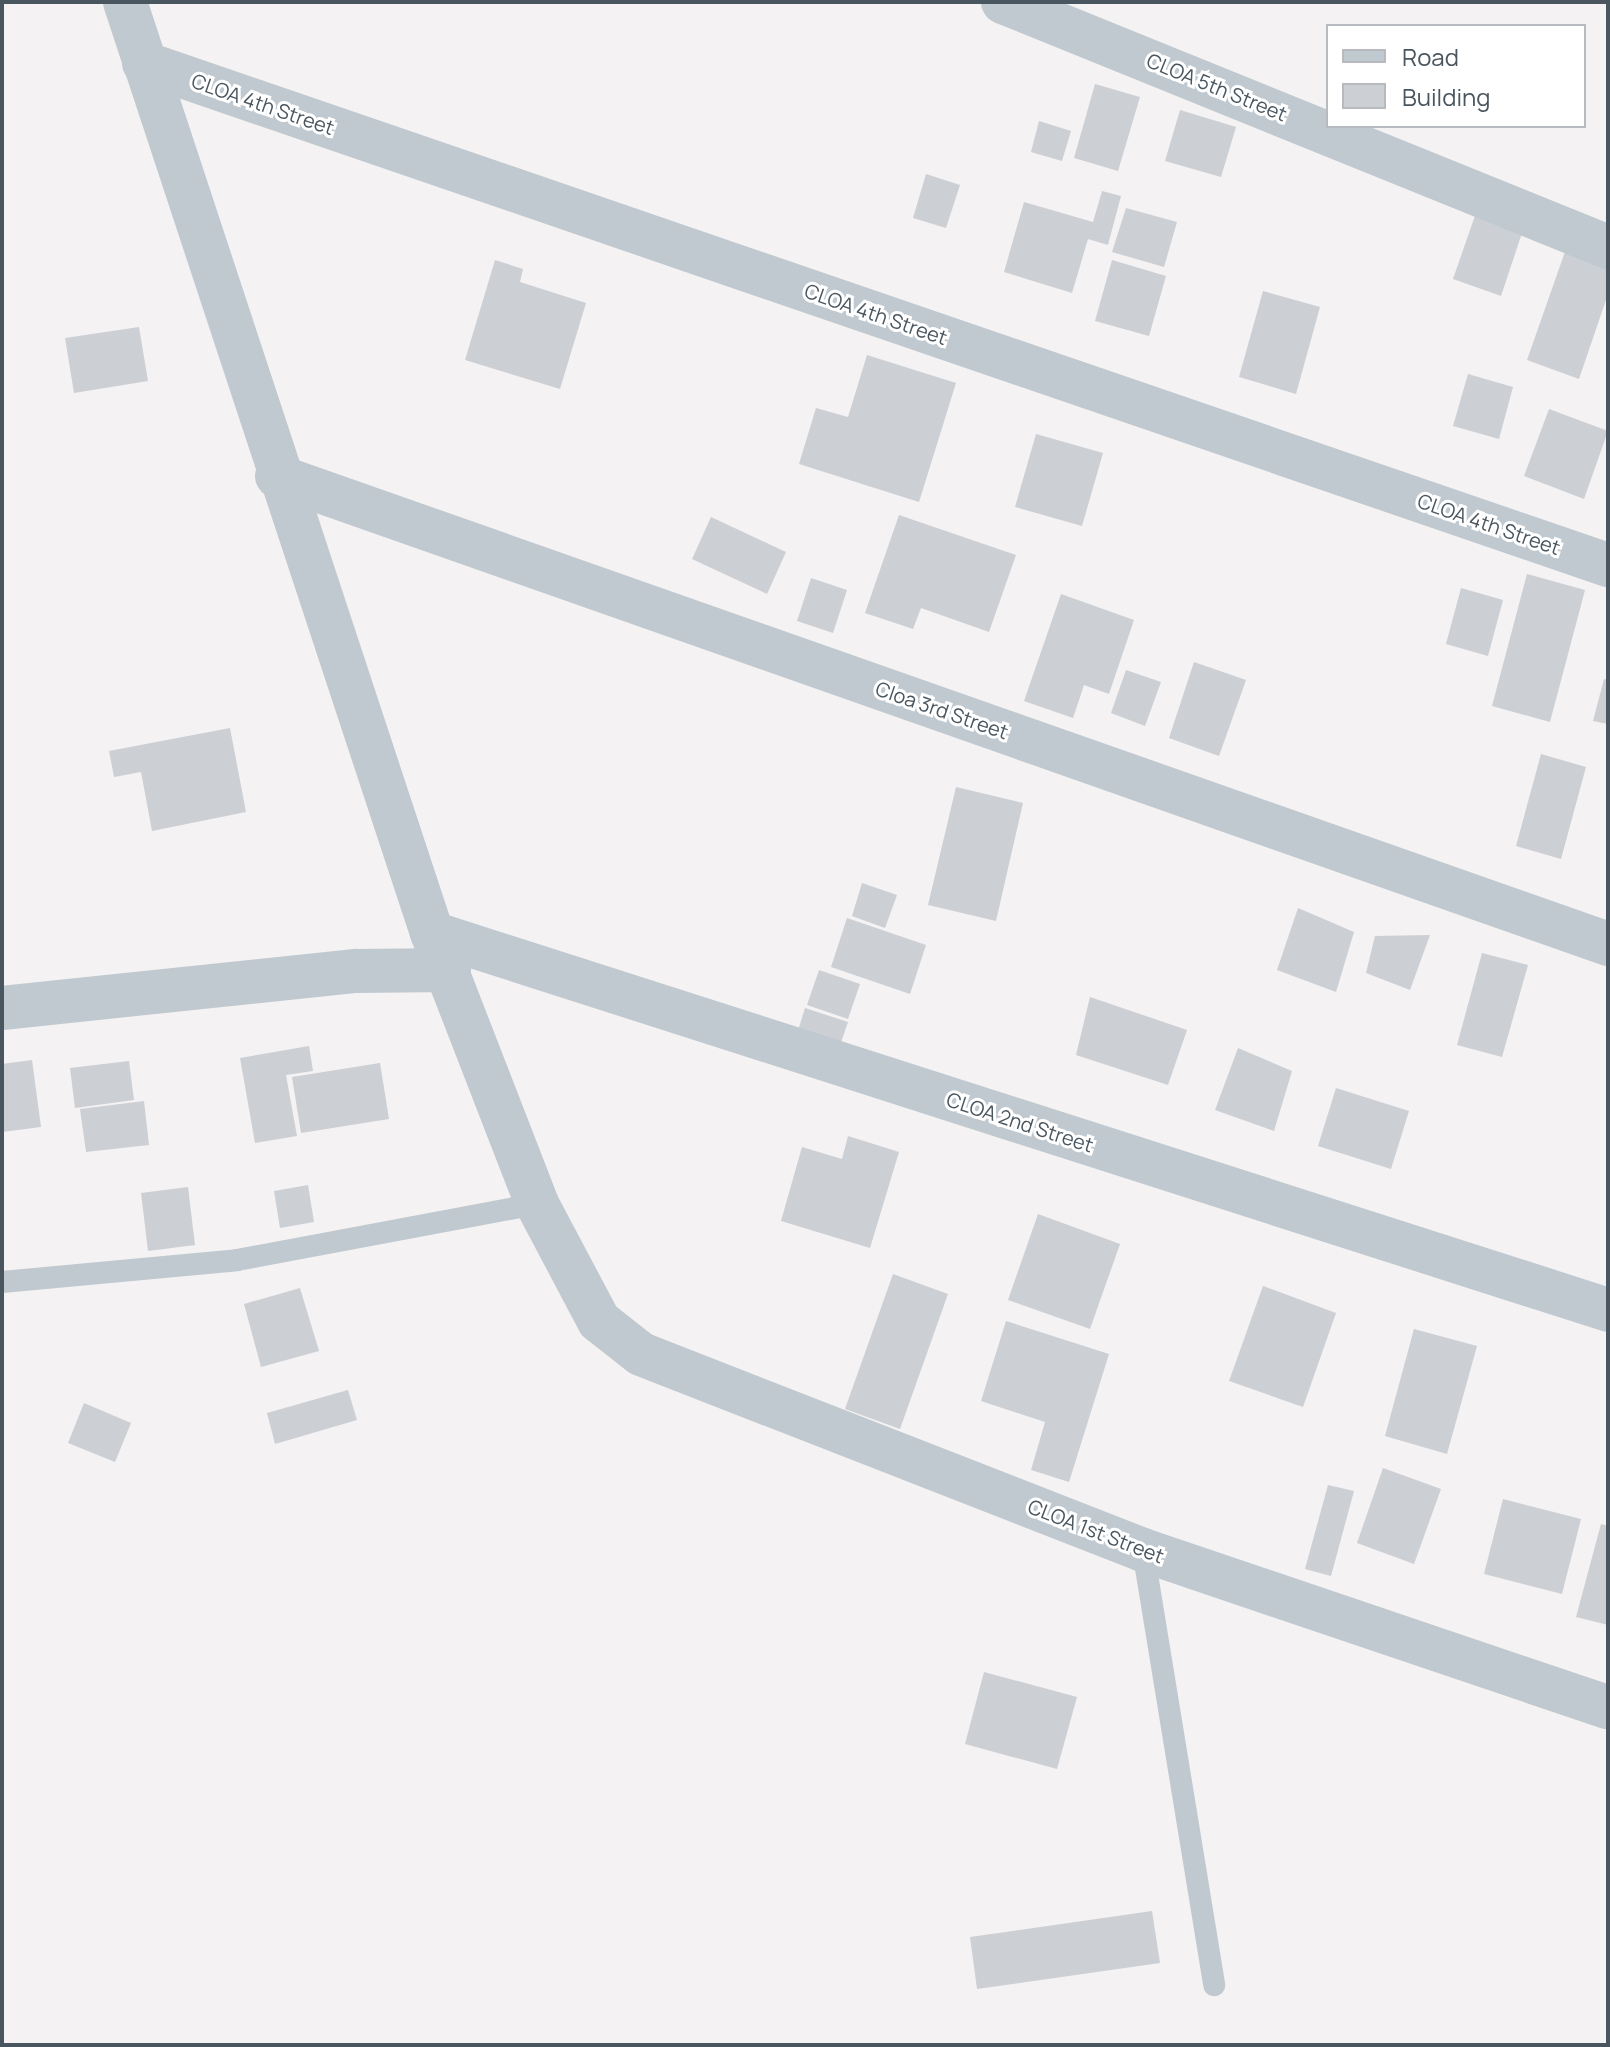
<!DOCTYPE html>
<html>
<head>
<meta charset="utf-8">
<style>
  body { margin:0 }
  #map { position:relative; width:1610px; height:2047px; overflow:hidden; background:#f4f2f2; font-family:Manrope,sans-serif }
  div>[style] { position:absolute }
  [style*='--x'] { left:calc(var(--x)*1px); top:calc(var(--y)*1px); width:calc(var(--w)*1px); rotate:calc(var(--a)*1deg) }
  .building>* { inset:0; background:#cccfd4 }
  .service>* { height:22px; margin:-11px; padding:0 11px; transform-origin:11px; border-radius:11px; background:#c0c9d0 }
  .minor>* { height:44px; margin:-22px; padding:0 22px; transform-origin:22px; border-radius:22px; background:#c0c9d0 }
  span { translate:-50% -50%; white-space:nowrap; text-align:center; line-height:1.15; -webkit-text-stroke:6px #fff; paint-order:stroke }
  .street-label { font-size:20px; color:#4a565f }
  .frame { position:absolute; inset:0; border:4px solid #4a565f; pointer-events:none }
  .legend { position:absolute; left:1326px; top:24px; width:260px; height:104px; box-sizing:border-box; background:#fff; border:2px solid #b7bbbf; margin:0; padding:10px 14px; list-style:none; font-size:24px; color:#4a565f }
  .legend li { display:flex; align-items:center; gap:16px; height:40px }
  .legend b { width:40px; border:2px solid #b7bbbf }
</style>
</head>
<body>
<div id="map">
  <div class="building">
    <i style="clip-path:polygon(1095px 84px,1140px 97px,1118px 171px,1074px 158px)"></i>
    <i style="clip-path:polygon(1180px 110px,1236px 127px,1221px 177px,1165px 161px)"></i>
    <i style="clip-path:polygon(1039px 121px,1071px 131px,1062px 161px,1031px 152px)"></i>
    <i style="clip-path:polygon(926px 174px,960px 185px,946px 228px,913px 218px)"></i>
    <i style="clip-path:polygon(1102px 191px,1121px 196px,1108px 245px,1088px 239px,1072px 293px,1004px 272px,1024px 202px,1093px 222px)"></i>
    <i style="clip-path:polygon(1479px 204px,1526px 221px,1501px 296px,1453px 279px)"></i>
    <i style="clip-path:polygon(1126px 208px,1177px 222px,1164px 267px,1112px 252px)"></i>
    <i style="clip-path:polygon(1567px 246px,1608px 261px,1608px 294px,1579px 379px,1527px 360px)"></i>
    <i style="clip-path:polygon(495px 260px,523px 269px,520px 282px,586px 303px,560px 389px,465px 360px)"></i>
    <i style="clip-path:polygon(1112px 260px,1166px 276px,1149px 336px,1095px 321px)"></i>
    <i style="clip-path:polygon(1263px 291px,1320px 307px,1296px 394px,1239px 377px)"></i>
    <i style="clip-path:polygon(139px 327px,148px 381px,74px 393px,65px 338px)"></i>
    <i style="clip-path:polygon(867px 355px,956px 383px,919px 502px,799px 464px,816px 408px,848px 417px)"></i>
    <i style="clip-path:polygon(1468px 374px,1513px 387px,1499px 439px,1453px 426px)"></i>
    <i style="clip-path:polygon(1549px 409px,1608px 431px,1584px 499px,1524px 476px)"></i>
    <i style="clip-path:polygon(1036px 434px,1103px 453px,1082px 526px,1015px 507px)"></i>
    <i style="clip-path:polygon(899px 515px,1016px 555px,989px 632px,921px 608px,913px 629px,865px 613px)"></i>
    <i style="clip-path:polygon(711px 517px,786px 552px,767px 594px,692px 559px)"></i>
    <i style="clip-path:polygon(1527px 574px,1585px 590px,1550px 722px,1492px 706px)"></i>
    <i style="clip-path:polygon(811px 578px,847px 590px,833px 633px,797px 621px)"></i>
    <i style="clip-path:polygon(1461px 588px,1503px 600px,1488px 656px,1446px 644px)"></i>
    <i style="clip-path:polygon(1061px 594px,1134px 620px,1109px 694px,1084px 685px,1073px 718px,1024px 701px)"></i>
    <i style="clip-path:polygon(1194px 662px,1246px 680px,1219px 756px,1169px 738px)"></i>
    <i style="clip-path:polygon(1126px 670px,1161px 682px,1145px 726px,1111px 713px)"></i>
    <i style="clip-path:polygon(1604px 679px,1608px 680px,1608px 724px,1593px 721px)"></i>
    <i style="clip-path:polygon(230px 728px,246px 812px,152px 831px,141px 772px,114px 777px,109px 751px)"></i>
    <i style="clip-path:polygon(1541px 754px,1586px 767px,1561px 859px,1516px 846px)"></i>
    <i style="clip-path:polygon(956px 787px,1023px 803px,996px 921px,928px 905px)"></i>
    <i style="clip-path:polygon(862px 883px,897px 895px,885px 928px,852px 916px)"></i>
    <i style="clip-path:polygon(1298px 908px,1354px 932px,1336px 992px,1277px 970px)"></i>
    <i style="clip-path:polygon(847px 918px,926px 945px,910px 994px,831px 967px)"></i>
    <i style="clip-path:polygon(1430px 935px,1410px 990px,1366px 973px,1375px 936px)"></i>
    <i style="clip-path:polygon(1482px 953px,1528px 965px,1502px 1057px,1457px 1045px)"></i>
    <i style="clip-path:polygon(819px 970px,860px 984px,848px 1019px,807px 1005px)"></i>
    <i style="clip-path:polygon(1090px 997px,1187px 1030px,1168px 1085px,1076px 1055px)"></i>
    <i style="clip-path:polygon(805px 1008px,848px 1022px,836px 1057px,794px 1043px)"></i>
    <i style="clip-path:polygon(309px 1046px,313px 1071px,286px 1075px,297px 1136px,255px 1143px,240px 1058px)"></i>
    <i style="clip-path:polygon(1238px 1048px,1292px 1071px,1274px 1131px,1215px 1110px)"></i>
    <i style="clip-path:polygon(32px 1060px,41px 1127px,2px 1132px,2px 1064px)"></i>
    <i style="clip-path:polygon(129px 1061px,134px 1100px,75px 1108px,70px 1068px)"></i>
    <i style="clip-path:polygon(380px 1063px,389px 1119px,301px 1133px,292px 1077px)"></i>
    <i style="clip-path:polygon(1336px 1088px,1409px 1111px,1391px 1169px,1318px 1146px)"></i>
    <i style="clip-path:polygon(144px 1101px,149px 1145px,86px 1152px,80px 1109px)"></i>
    <i style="clip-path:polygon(848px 1136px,899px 1152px,870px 1248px,781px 1221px,802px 1147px,842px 1159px)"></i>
    <i style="clip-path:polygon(308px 1185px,314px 1222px,280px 1228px,274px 1191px)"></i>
    <i style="clip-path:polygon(188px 1187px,195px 1245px,148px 1251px,141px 1193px)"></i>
    <i style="clip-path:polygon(1038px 1214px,1120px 1244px,1090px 1329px,1008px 1300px)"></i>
    <i style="clip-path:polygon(893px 1274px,948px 1294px,900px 1429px,845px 1409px)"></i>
    <i style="clip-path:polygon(1263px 1286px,1336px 1313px,1303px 1407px,1229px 1381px)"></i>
    <i style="clip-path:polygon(300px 1288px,319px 1351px,261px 1367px,244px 1304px)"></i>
    <i style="clip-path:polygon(1006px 1321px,1109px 1354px,1069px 1482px,1031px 1470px,1045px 1422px,981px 1401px)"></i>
    <i style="clip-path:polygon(1414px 1329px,1477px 1346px,1447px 1454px,1385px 1436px)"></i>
    <i style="clip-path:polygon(348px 1390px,357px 1420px,275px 1444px,267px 1413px)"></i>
    <i style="clip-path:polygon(84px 1403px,131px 1423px,115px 1462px,68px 1443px)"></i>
    <i style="clip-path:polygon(1383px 1468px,1441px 1489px,1414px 1564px,1357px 1543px)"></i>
    <i style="clip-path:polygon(1328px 1485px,1354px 1491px,1331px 1576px,1305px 1569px)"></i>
    <i style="clip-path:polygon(1503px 1499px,1581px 1519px,1562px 1594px,1484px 1574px)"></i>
    <i style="clip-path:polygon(1601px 1524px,1608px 1526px,1608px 1625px,1576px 1617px)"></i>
    <i style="clip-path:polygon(984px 1672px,1077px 1697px,1057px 1769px,965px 1744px)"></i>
    <i style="clip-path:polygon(1152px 1911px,1160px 1963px,977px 1989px,970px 1937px)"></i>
  </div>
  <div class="service">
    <i style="--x:2;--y:1282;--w:236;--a:-5.3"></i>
    <i style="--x:237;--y:1260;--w:305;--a:-10.6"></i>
    <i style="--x:1143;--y:1550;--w:441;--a:80.7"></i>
  </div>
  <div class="minor">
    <i style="--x:125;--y:2;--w:980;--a:71.75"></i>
    <i style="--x:432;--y:933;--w:291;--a:68.8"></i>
    <i style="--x:537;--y:1204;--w:132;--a:62.1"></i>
    <i style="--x:599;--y:1321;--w:53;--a:38.2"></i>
    <i style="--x:641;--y:1354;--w:539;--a:21.33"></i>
    <i style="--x:1143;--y:1550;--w:491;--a:18.7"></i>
    <i style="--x:1003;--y:2;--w:653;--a:22.05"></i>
    <i style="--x:144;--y:63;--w:1548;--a:18.93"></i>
    <i style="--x:277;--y:476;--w:1411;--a:19.37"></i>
    <i style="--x:432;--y:933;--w:1235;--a:17.77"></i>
    <i style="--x:2;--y:1008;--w:356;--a:-6"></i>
    <i style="--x:356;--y:971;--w:93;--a:-0.6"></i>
  </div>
  <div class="street-label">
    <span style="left:1217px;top:87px;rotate:22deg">CLOA 5th Street</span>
    <span style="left:263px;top:104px;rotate:19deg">CLOA 4th Street</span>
    <span style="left:876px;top:314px;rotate:19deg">CLOA 4th Street</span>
    <span style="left:1489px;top:524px;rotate:19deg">CLOA 4th Street</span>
    <span style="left:942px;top:710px;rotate:19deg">Cloa 3rd Street</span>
    <span style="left:1020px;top:1122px;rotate:18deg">CLOA 2nd Street</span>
    <span style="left:1096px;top:1531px;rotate:21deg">CLOA 1st Street</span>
  </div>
  <div class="frame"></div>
  <ul class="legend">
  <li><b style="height:10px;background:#c0c9d0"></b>Road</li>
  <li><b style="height:22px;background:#cccfd4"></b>Building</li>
  </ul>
</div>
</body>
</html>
